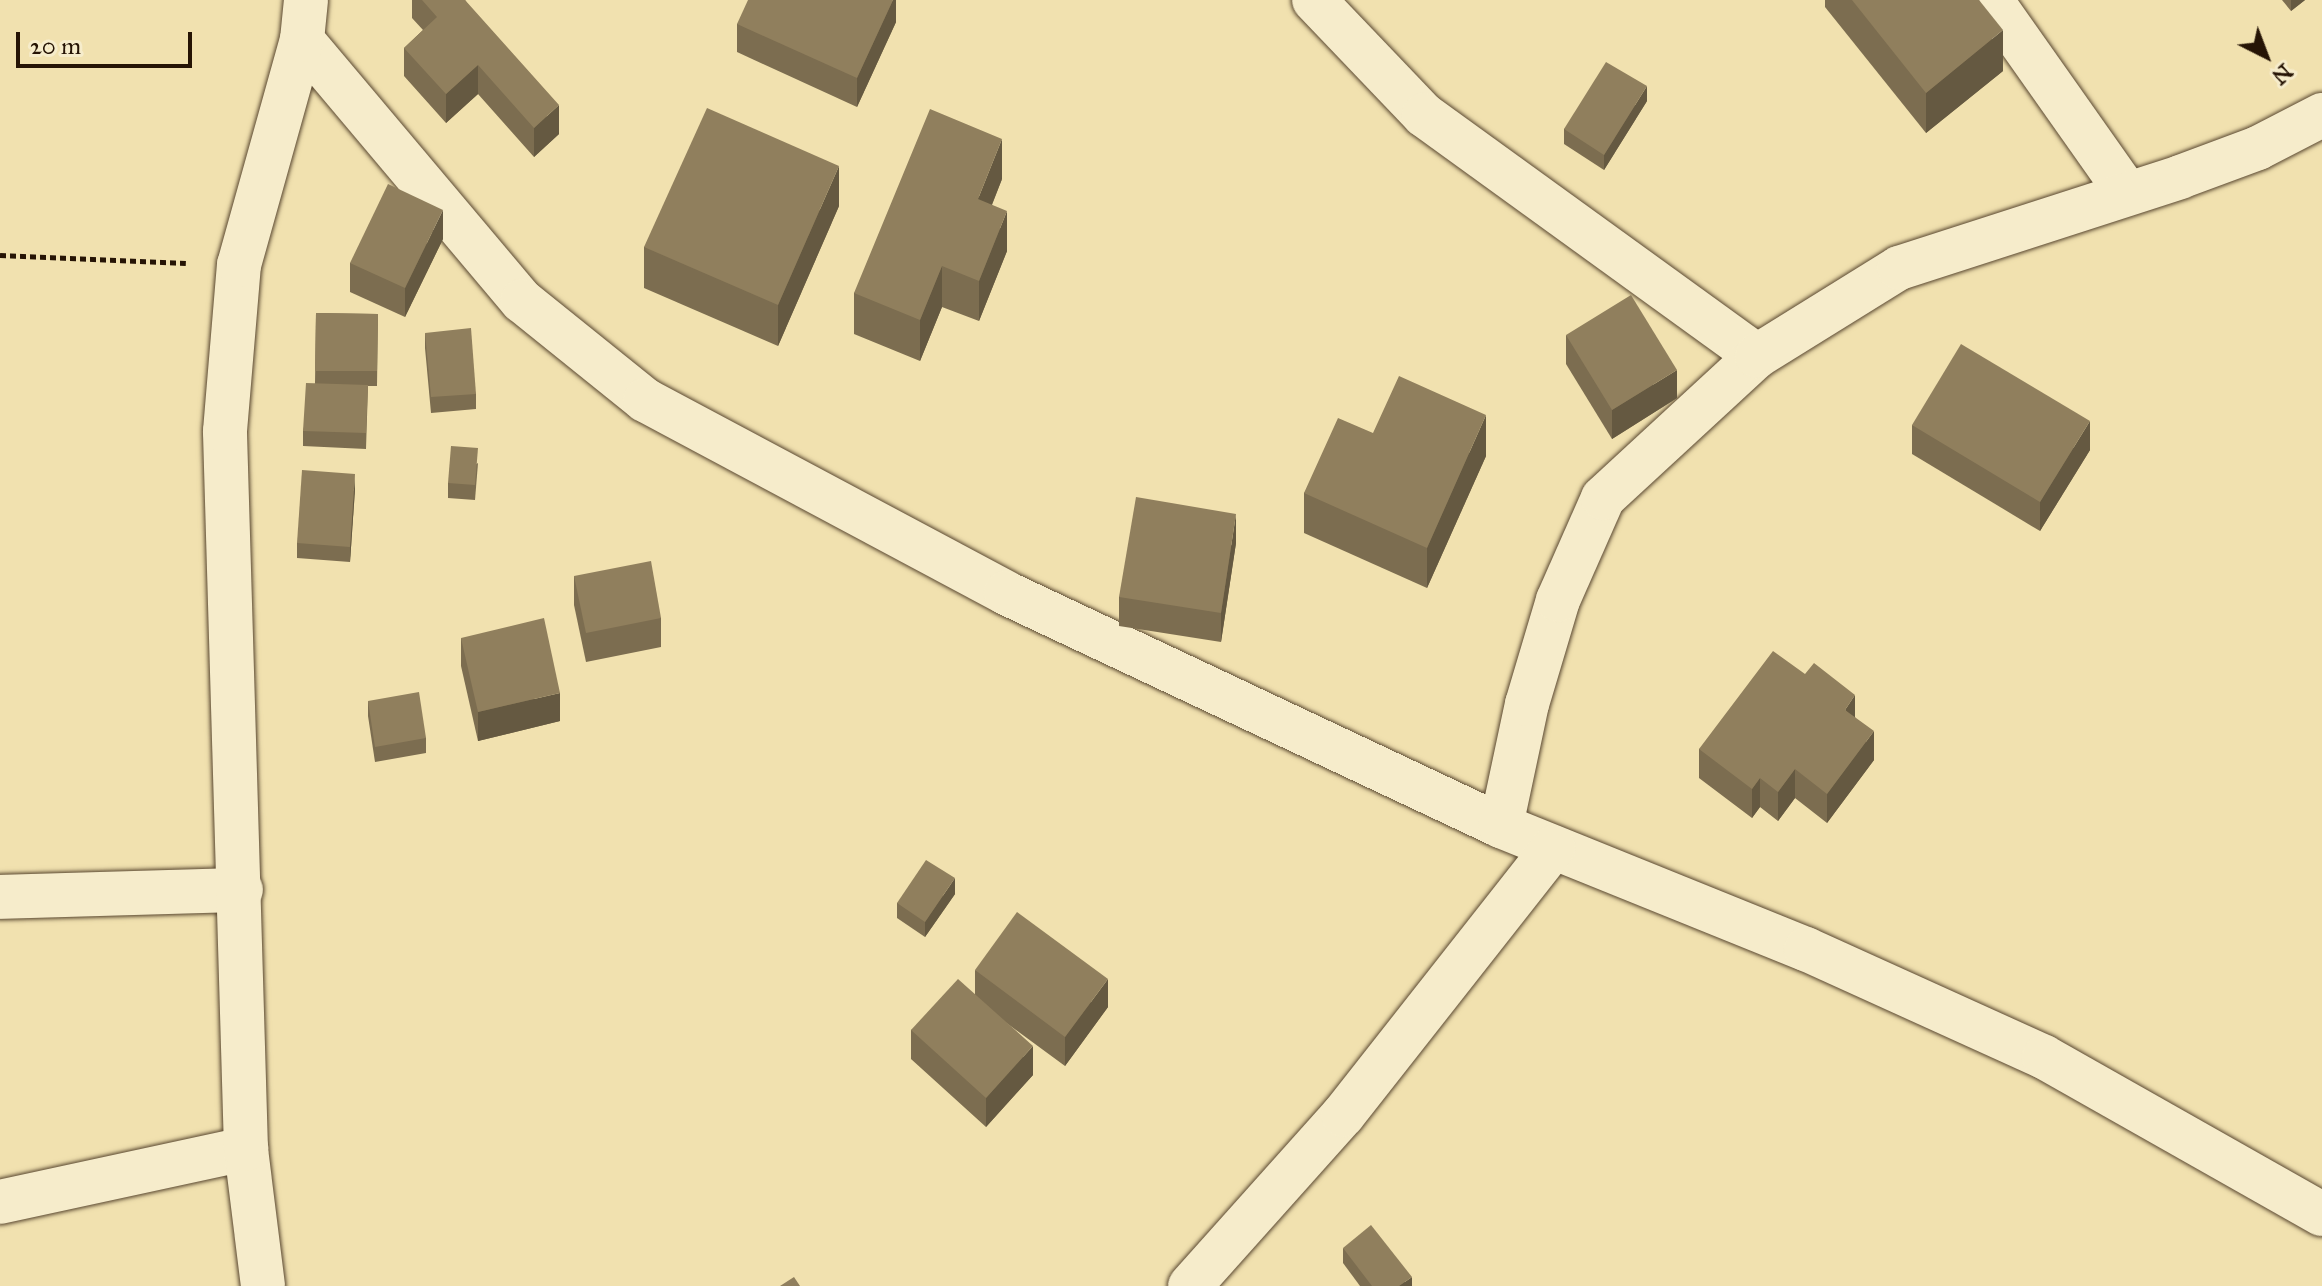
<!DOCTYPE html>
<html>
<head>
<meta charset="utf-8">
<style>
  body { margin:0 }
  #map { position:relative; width:2322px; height:1286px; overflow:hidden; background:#f1e1af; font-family:"IM FELL Great Primer",serif }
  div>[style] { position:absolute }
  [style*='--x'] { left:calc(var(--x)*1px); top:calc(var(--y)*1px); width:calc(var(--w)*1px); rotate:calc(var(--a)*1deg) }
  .path>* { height:5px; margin-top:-2.5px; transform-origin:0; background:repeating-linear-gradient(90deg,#261405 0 6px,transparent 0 10px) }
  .roads { filter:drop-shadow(0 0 2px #594730) drop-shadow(0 0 2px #594730) }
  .street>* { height:44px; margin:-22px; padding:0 22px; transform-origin:22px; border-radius:22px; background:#f6eccb }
  .wall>* { inset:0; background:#7c6d50 }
  .shaded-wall>* { inset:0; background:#655941 }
  .building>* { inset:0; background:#907f5d }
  span { translate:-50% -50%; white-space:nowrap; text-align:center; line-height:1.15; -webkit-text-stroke:6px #f6eccb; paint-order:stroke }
  .north { position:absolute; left:2226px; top:16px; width:80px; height:80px; -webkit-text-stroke:6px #f6eccb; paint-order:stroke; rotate:138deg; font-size:22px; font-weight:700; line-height:32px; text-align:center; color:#261405 }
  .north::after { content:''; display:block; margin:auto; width:28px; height:36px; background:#261405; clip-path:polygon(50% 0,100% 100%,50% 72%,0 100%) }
  .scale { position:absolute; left:16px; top:32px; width:176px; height:36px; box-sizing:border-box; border:4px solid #261405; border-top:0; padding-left:10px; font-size:24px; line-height:28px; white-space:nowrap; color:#261405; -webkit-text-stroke:6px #f6eccb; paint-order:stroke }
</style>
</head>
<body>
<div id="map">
  <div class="path">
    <i style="--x:0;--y:255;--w:186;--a:2.5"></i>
  </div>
  <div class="roads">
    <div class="street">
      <i style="--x:1314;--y:0;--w:159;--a:46.3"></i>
      <i style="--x:1424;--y:115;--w:411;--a:35.9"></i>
      <i style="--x:1991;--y:0;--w:236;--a:54.8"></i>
      <i style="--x:302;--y:40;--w:341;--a:49.9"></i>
      <i style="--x:522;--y:301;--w:158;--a:38.8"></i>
      <i style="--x:645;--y:400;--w:409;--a:28.1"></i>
      <i style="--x:1006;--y:593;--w:547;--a:25.21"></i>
      <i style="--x:1501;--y:826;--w:329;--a:22"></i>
      <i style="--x:1806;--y:949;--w:261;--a:24.4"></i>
      <i style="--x:2044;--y:1057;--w:319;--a:29.5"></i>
      <i style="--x:1501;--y:826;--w:125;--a:-78"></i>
      <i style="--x:1527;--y:704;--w:109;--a:-73.4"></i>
      <i style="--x:1558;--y:600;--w:111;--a:-66.2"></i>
      <i style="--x:1603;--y:498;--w:209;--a:-42.7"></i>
      <i style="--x:1757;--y:356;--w:167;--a:-31.8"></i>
      <i style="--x:1899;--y:268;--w:295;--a:-17.9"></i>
      <i style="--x:2180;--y:177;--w:83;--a:-20.4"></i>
      <i style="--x:2258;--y:148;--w:72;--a:-27.3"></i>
      <i style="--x:0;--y:897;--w:241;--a:-1.7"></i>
      <i style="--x:0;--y:1202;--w:252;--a:-12.2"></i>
      <i style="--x:263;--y:1286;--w:138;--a:-97.1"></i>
      <i style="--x:246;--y:1149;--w:718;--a:-91.68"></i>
      <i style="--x:225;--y:431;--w:167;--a:-85.2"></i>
      <i style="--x:239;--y:265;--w:234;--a:-74.4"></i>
      <i style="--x:302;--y:40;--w:40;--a:-84.3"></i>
      <i style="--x:1190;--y:1286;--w:229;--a:-48.2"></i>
      <i style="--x:1343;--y:1115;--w:340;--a:-51.8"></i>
    </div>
  </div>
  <div class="wall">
    <i style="clip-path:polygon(412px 0,465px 0,559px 134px,534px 157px,478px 94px,446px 123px,404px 76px,404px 48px,423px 30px,412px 18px)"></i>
    <i style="clip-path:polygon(896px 0,896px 22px,857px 107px,737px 52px,737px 24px)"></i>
    <i style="clip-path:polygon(1825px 0,1979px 0,2003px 71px,1926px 133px,1825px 7px)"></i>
    <i style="clip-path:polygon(2282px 0,2305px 0,2291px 11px)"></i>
    <i style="clip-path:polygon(1647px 101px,1604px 170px,1564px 144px,1564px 129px)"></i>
    <i style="clip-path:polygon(1002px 179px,992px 205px,1007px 251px,979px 321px,942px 307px,920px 361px,854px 334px,854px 293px)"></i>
    <i style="clip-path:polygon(839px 206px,778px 346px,644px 288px,644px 247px)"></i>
    <i style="clip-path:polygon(443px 239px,405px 317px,350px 292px,350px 263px)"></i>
    <i style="clip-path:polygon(316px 313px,378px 314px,377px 386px,368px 386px,366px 449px,303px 446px,303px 431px,315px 383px)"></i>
    <i style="clip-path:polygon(425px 333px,476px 394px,476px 409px,431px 413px,425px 348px)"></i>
    <i style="clip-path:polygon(1566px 335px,1677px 398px,1612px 439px,1566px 364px)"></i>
    <i style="clip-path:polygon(1912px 425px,2090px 450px,2040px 531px,1912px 454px)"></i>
    <i style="clip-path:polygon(1373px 433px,1486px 456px,1427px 588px,1304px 533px,1304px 493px)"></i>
    <i style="clip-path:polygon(478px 463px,475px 500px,448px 498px,448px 483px)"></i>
    <i style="clip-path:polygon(355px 489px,350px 562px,297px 558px,297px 543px)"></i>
    <i style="clip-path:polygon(1236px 543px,1221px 642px,1119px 626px,1119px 597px)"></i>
    <i style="clip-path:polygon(574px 576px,661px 618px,661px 647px,586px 662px,574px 605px)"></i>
    <i style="clip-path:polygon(461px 638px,560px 721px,478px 741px,461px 666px)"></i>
    <i style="clip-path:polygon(368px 701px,426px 738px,426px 753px,375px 762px,368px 716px)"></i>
    <i style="clip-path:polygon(1855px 717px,1874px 760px,1827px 823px,1795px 798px,1778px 821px,1760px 807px,1752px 818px,1699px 778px,1699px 749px)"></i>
    <i style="clip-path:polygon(955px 894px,925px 937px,897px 918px,897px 903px)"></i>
    <i style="clip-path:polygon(975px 970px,1108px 1007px,1065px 1066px,1005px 1022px,1033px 1075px,986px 1127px,911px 1059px,911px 1030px,975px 994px)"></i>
    <i style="clip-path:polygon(1343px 1248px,1412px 1286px,1360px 1286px,1343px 1263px)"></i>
  </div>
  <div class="shaded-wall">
    <i style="clip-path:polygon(893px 0,896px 0,896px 22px,857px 107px,857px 78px)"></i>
    <i style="clip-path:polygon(2291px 0,2305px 0,2291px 11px)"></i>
    <i style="clip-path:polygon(2003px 30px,2003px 71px,1926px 133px,1926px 93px)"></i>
    <i style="clip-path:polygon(478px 65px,478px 94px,446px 123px,446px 94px)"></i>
    <i style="clip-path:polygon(1647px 86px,1647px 101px,1604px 170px,1604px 155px)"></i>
    <i style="clip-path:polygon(559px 105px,559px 134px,534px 157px,534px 128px)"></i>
    <i style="clip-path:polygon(1002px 139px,1002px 179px,978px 239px,978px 199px)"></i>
    <i style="clip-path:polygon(839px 166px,839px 206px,778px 346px,778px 305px)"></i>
    <i style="clip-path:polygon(443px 210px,443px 239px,405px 317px,405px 288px)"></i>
    <i style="clip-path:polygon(1007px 211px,1007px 251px,979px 321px,979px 281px)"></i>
    <i style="clip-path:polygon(942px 266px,942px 307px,920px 361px,920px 320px)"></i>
    <i style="clip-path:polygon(1677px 370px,1677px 398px,1612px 439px,1612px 410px)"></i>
    <i style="clip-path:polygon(1486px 415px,1486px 456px,1427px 588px,1427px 548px)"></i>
    <i style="clip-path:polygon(2090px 421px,2090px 450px,2040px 531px,2040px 502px)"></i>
    <i style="clip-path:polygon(355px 474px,355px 489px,350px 562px,350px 547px)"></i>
    <i style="clip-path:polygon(1236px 514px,1236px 543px,1221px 642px,1221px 613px)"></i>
    <i style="clip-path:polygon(560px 693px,560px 721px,478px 741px,478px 712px)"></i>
    <i style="clip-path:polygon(1855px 695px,1855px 724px,1845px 710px)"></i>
    <i style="clip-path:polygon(1874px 731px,1874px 760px,1827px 823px,1827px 794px)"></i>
    <i style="clip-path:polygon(1795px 769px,1795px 798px,1778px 821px,1778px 792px)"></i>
    <i style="clip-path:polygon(1760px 778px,1760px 807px,1752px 818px,1752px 789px)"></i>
    <i style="clip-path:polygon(955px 878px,955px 894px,925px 937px,925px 922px)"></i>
    <i style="clip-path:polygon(1108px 979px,1108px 1007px,1065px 1066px,1065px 1037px)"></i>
    <i style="clip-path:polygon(1033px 1046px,1033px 1075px,986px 1127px,986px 1098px)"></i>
    <i style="clip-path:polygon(1412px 1277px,1412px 1286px,1399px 1286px)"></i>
  </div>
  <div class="building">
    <i style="clip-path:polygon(422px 0,465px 0,559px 105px,534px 128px,478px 65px,446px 94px,404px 48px,437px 17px)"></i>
    <i style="clip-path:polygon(748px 0,893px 0,857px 78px,737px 24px)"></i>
    <i style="clip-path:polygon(1852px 0,1979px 0,2003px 30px,1926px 93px)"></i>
    <i style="clip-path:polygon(1606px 62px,1647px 86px,1604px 155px,1564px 129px)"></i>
    <i style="clip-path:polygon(707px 108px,839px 166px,778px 305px,644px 247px)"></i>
    <i style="clip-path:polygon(930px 109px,1002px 139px,978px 199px,1007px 211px,979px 281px,942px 266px,920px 320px,854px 293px)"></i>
    <i style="clip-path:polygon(388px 184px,443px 210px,405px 288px,350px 263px)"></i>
    <i style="clip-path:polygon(1631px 295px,1677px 370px,1612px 410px,1566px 335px)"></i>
    <i style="clip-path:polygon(316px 313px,378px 314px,377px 371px,315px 371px)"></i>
    <i style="clip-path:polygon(471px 328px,476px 394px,431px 397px,425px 333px)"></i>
    <i style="clip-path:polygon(1961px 344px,2090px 421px,2040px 502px,1912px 425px)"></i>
    <i style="clip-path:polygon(1399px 376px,1486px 415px,1427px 548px,1304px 493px,1338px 418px,1373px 433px)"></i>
    <i style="clip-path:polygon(306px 383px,368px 385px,366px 433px,303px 431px)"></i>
    <i style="clip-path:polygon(451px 446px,478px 448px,475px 485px,448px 483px)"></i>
    <i style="clip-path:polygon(302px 470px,355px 474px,350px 547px,297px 543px)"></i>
    <i style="clip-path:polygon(1136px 497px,1236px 514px,1221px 613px,1119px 597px)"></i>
    <i style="clip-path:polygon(651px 561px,661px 618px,586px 633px,574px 576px)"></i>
    <i style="clip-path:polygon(544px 618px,560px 693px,478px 712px,461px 638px)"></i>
    <i style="clip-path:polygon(1773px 651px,1805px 674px,1814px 663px,1855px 695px,1845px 710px,1874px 731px,1827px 794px,1795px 769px,1778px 792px,1760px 778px,1752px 789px,1699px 749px)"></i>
    <i style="clip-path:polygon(419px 692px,426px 738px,375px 747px,368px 701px)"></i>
    <i style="clip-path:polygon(926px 860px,955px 878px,925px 922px,897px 903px)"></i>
    <i style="clip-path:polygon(1017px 912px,1108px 979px,1065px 1037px,975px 970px)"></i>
    <i style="clip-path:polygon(958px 979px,1033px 1046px,986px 1098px,911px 1030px)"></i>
    <i style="clip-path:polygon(1371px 1225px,1412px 1277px,1399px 1286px,1372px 1286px,1343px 1248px)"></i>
    <i style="clip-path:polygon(794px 1277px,800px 1286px,780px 1286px)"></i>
  </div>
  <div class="north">N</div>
  <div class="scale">20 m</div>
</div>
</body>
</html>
